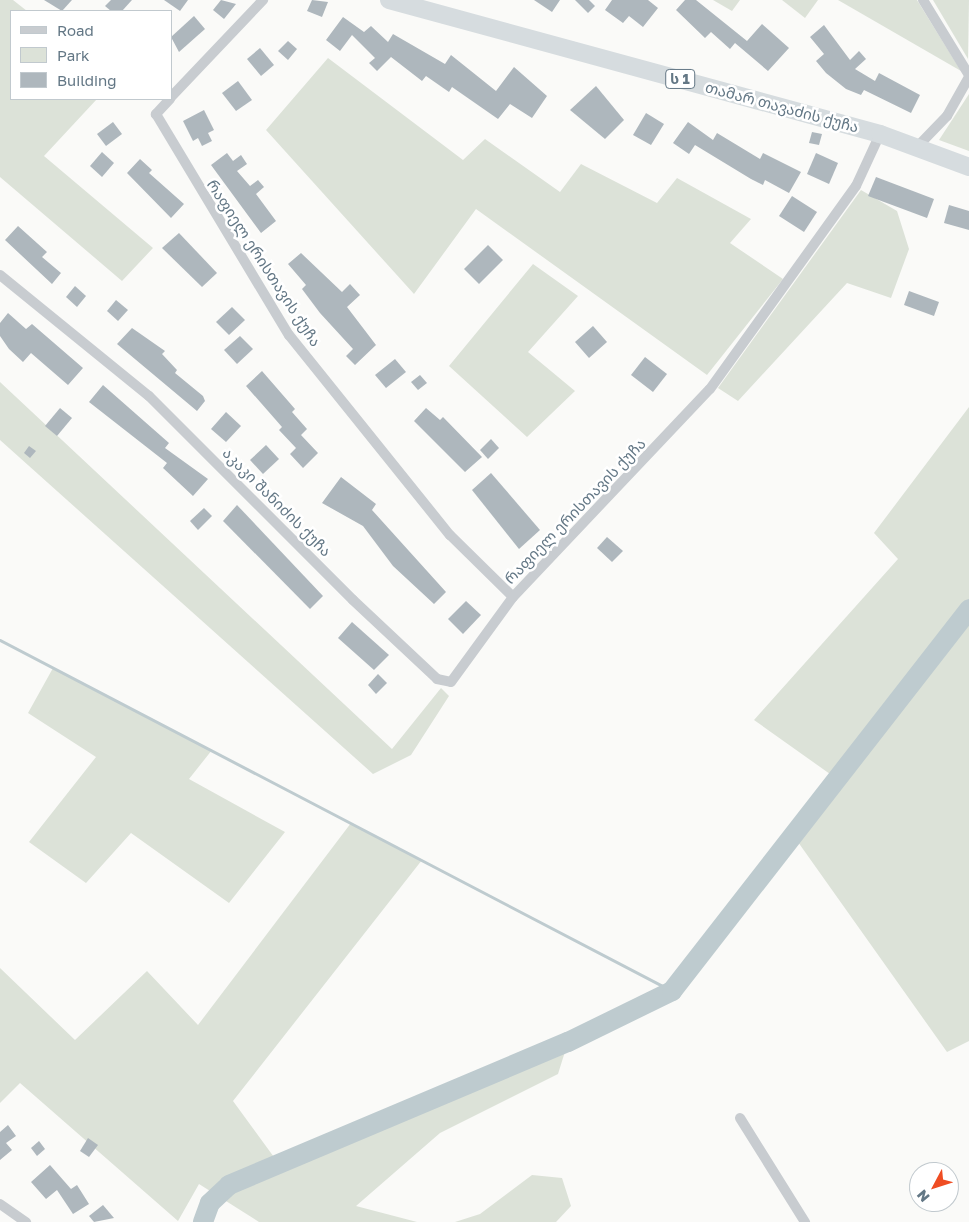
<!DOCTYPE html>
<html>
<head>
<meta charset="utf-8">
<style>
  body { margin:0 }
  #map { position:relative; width:969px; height:1222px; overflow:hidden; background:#fafaf8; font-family:"Golos Text","Noto Sans Georgian",sans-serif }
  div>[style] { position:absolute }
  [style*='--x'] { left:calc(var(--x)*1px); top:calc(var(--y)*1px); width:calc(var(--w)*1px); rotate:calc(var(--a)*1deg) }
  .green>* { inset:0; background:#dce2d8 }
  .stream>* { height:3px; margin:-1.5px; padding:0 1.5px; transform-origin:1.5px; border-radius:1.5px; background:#becbcf }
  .river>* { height:20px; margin:-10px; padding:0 10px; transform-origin:10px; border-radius:10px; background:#becbcf }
  .building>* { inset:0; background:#aeb7bd }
  .minor>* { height:10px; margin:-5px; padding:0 5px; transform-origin:5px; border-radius:5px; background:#c8ccd0 }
  .trunk>* { height:18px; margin:-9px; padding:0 9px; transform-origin:9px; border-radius:9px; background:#d6dcdf }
  span { translate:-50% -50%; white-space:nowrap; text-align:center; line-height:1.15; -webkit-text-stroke:5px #fff; paint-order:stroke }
  .shield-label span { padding:1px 4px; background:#fff; border:1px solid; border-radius:4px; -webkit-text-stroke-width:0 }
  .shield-label { font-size:14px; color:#637785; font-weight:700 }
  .street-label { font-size:15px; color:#637785 }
  .legend { position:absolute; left:10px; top:10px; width:162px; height:90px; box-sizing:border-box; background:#fff; border:1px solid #c1c9ce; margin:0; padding:6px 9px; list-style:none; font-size:15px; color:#637785 }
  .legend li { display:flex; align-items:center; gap:10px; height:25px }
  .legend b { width:25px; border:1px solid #c1c9ce }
  .north { position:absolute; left:909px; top:1162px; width:50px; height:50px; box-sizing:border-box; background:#fff; border:1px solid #c1c9ce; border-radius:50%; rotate:230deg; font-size:14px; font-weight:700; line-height:20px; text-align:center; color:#637785 }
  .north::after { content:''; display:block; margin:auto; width:18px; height:22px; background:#ef4d23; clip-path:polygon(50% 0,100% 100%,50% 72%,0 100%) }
</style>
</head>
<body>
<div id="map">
  <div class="green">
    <i style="clip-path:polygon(0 0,13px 0,27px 11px,11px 11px,11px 99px,97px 99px,44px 156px,153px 248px,122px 281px,0 177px)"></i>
    <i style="clip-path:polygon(713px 0,740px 0,732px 11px)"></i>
    <i style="clip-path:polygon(782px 0,818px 0,805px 18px)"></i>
    <i style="clip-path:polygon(838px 0,917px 0,961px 71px)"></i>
    <i style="clip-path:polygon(933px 0,969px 0,968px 59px)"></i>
    <i style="clip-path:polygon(328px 58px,463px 160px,485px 139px,560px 192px,581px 164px,657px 203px,677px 178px,751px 219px,730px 243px,783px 279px,707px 375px,476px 209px,414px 294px,266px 130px)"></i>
    <i style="clip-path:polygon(969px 94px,969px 151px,939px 140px)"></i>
    <i style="clip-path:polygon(861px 190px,897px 211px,909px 249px,891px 298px,847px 283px,738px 401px,718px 388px)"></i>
    <i style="clip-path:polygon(533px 264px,578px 296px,528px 352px,575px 391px,527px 437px,449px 366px)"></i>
    <i style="clip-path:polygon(0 382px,392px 749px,441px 688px,449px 696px,411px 755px,373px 774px,0 440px)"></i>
    <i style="clip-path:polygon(969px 407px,969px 1041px,947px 1052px,793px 835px,837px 779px,754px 720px,898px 559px,874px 533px)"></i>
    <i style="clip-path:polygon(53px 668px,212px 750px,189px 779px,285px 832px,229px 903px,131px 833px,86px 883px,29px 842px,96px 757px,28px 713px)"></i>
    <i style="clip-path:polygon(351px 823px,422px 860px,233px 1101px,279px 1164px,568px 1042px,558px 1074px,440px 1133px,356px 1206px,417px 1222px,259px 1222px,199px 1184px,178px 1221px,20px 1083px,0 1103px,0 968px,75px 1040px,147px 971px,198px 1025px)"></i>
    <i style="clip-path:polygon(532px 1175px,562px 1178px,571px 1206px,556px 1222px,455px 1222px,480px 1214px)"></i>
  </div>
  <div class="stream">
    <i style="--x:0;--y:640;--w:758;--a:27.58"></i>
  </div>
  <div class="river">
    <i style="--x:203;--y:1222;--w:20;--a:-70"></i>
    <i style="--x:210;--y:1203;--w:26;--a:-43"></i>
    <i style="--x:229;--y:1185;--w:368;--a:-22.9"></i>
    <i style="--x:568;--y:1042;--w:116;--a:-26.1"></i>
    <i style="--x:672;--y:991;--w:484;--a:-52.1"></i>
  </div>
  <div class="building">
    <i style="clip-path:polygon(44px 0,72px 0,62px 11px)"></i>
    <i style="clip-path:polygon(111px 0,132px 0,122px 11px,111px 11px,105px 6px)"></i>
    <i style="clip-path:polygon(164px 0,188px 0,180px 11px)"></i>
    <i style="clip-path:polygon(221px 0,236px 4px,224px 19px,213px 10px)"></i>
    <i style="clip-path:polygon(312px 0,328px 2px,322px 17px,307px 11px)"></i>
    <i style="clip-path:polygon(534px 0,560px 0,552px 12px)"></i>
    <i style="clip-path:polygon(575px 0,589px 0,595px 6px,588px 13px)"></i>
    <i style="clip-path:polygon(612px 0,648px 0,658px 8px,643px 27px,629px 16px,623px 23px,605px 10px)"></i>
    <i style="clip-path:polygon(685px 0,696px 0,747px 41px,762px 24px,789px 48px,768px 71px,735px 43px,730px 49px,711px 32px,705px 38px,676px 10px)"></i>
    <i style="clip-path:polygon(194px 16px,205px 29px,179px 52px,171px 37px)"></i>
    <i style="clip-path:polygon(343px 17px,364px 32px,371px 26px,388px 42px,393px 34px,445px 64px,451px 55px,496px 91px,514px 67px,547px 96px,532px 118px,510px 104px,498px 119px,452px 87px,449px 92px,426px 76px,422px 81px,391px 57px,377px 71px,369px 63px,375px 58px,352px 35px,340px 51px,326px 40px)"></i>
    <i style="clip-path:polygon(824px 25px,850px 60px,859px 51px,866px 59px,855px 69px,875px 81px,879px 73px,920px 95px,911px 113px,864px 90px,861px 95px,846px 89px,826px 73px,816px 61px,824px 54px,810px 37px)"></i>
    <i style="clip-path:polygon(288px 41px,297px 49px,288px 60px,278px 51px)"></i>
    <i style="clip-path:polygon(260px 48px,274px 65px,261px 76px,247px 59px)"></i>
    <i style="clip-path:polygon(238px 81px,252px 100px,236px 111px,222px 93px)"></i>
    <i style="clip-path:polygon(596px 86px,624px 120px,605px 139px,570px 110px)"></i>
    <i style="clip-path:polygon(204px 110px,214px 130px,208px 133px,212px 141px,202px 146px,198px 138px,193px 141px,183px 121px)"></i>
    <i style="clip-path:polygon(646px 113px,664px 124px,651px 145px,633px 135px)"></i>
    <i style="clip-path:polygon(113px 122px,122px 134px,106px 146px,97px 134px)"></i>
    <i style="clip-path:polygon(688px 122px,713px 140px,717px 133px,760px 159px,763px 153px,801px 172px,789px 193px,765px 180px,763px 185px,751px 179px,695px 145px,689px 154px,673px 143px)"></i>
    <i style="clip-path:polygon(812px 132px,822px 134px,819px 145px,809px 143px)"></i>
    <i style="clip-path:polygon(102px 152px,114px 163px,102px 177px,90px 166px)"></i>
    <i style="clip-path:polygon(227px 153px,233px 161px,241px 155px,247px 164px,237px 171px,250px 186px,258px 180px,264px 187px,256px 194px,276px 221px,261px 233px,211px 165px)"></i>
    <i style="clip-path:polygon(816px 153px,838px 163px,829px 184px,807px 174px)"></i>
    <i style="clip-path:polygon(140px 159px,152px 170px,149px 173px,184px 204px,171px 218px,127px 173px)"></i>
    <i style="clip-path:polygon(876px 177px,934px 199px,927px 218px,868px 196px)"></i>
    <i style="clip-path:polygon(792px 196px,817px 212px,804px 232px,779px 216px)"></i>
    <i style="clip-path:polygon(949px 205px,969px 211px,969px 230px,944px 223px)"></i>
    <i style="clip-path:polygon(18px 226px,47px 252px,42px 257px,61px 273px,52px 284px,5px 240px)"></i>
    <i style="clip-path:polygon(179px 233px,217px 273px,202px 287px,162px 248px)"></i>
    <i style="clip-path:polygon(488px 245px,503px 260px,479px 284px,464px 269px)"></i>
    <i style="clip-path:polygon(301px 253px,342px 292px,350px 284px,360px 295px,347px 307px,376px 345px,355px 365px,346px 356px,353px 349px,320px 313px,302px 289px,306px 285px,288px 264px)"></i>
    <i style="clip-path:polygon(75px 286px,86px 296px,77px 307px,66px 297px)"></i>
    <i style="clip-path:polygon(909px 291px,939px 302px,934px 316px,904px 305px)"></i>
    <i style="clip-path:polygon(116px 300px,128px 310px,118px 321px,107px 311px)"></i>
    <i style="clip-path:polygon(232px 307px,245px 320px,229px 335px,216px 322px)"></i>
    <i style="clip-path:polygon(8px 313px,26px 329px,32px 324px,83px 368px,68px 385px,31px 353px,23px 362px,9px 349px,0 336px,0 323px)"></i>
    <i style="clip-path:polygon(593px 326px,607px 342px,589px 358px,575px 342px)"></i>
    <i style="clip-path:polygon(132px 328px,165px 351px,162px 354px,177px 370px,175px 373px,203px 396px,205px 401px,197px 411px,117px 344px)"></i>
    <i style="clip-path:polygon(240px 336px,253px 349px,237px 364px,224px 350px)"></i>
    <i style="clip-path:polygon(645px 357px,667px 374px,653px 392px,631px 375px)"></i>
    <i style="clip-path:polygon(395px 359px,406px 372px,386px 388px,375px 375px)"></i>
    <i style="clip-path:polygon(262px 371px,295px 409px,292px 412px,307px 429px,301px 435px,318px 453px,303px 468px,290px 454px,296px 448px,279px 430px,282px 427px,246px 386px)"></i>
    <i style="clip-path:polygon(420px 375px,427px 383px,418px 390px,411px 382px)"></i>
    <i style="clip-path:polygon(103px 385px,169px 443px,165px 448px,208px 479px,193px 496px,163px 468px,167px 463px,89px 402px)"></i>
    <i style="clip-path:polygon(60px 408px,72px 418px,57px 436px,45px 426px)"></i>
    <i style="clip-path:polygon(426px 408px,440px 420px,443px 417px,482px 457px,465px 472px,414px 421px)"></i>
    <i style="clip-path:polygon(226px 412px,241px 426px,226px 442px,211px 429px)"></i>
    <i style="clip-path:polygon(491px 439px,499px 448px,488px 459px,480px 450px)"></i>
    <i style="clip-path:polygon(266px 445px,279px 459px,263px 474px,250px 460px)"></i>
    <i style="clip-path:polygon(29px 446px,36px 451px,30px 458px,24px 453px)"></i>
    <i style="clip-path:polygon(491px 473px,540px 530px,519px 549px,472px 490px)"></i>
    <i style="clip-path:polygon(341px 477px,376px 504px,372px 510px,446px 592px,434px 604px,393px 566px,363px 526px,322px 503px)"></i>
    <i style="clip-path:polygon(237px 505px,323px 596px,310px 609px,223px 521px)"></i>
    <i style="clip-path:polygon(204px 508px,212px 516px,198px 530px,190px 521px)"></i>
    <i style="clip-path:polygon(607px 537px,623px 551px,612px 562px,597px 548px)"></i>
    <i style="clip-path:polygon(466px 601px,481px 615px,463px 634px,448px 619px)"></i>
    <i style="clip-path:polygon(352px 622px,389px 655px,374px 670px,338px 638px)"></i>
    <i style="clip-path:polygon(378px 674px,387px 683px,376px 694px,368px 685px)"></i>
    <i style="clip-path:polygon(8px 1125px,16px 1136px,6px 1143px,12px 1150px,0 1160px,0 1132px)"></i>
    <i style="clip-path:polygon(88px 1138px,98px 1145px,89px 1157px,80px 1151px)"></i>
    <i style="clip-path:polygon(39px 1141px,45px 1149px,37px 1156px,31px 1148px)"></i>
    <i style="clip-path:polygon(50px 1165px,71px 1189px,77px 1185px,89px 1204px,73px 1214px,57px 1190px,46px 1199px,31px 1182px)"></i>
    <i style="clip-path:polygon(103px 1205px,114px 1218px,94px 1222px,89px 1216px)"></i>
  </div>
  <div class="minor">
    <i style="--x:923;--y:0;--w:88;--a:58.5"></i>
    <i style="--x:171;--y:97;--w:134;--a:-46.5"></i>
    <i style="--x:170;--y:99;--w:21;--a:133"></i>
    <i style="--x:156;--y:114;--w:258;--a:59"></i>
    <i style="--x:289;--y:335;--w:257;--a:51.2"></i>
    <i style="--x:450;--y:535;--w:88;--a:44.5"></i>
    <i style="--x:918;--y:146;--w:42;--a:-46"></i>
    <i style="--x:947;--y:116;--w:45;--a:-60.6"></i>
    <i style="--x:0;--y:275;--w:192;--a:39.1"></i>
    <i style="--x:149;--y:396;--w:288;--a:45"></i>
    <i style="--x:353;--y:600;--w:115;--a:43.2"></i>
    <i style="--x:437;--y:679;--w:14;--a:12"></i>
    <i style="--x:451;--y:682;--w:105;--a:-53.9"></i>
    <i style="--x:513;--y:597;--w:286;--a:-46.6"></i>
    <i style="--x:710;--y:389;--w:250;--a:-54.3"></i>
    <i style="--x:856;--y:186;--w:57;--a:-65.2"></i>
    <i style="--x:740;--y:1118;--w:123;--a:58"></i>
    <i style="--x:0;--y:1204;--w:32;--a:35"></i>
  </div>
  <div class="trunk">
    <i style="--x:389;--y:0;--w:509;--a:15.26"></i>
    <i style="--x:880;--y:134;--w:95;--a:20.3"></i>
  </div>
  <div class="shield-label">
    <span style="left:680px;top:79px">ს 1</span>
  </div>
  <div class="street-label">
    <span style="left:782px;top:107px;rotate:15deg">თამარ თავაძის ქუჩა</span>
    <span style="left:264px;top:263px;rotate:57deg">რაფიელ ერისთავის ქუჩა</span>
    <span style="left:277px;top:502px;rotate:45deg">აკაკი შანიძის ქუჩა</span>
    <span style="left:575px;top:511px;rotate:-46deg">რაფიელ ერისთავის ქუჩა</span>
  </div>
  <ul class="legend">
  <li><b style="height:6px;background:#c8ccd0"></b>Road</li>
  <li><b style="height:14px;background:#dce2d8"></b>Park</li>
  <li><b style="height:14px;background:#aeb7bd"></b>Building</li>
  </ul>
  <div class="north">N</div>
</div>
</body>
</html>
